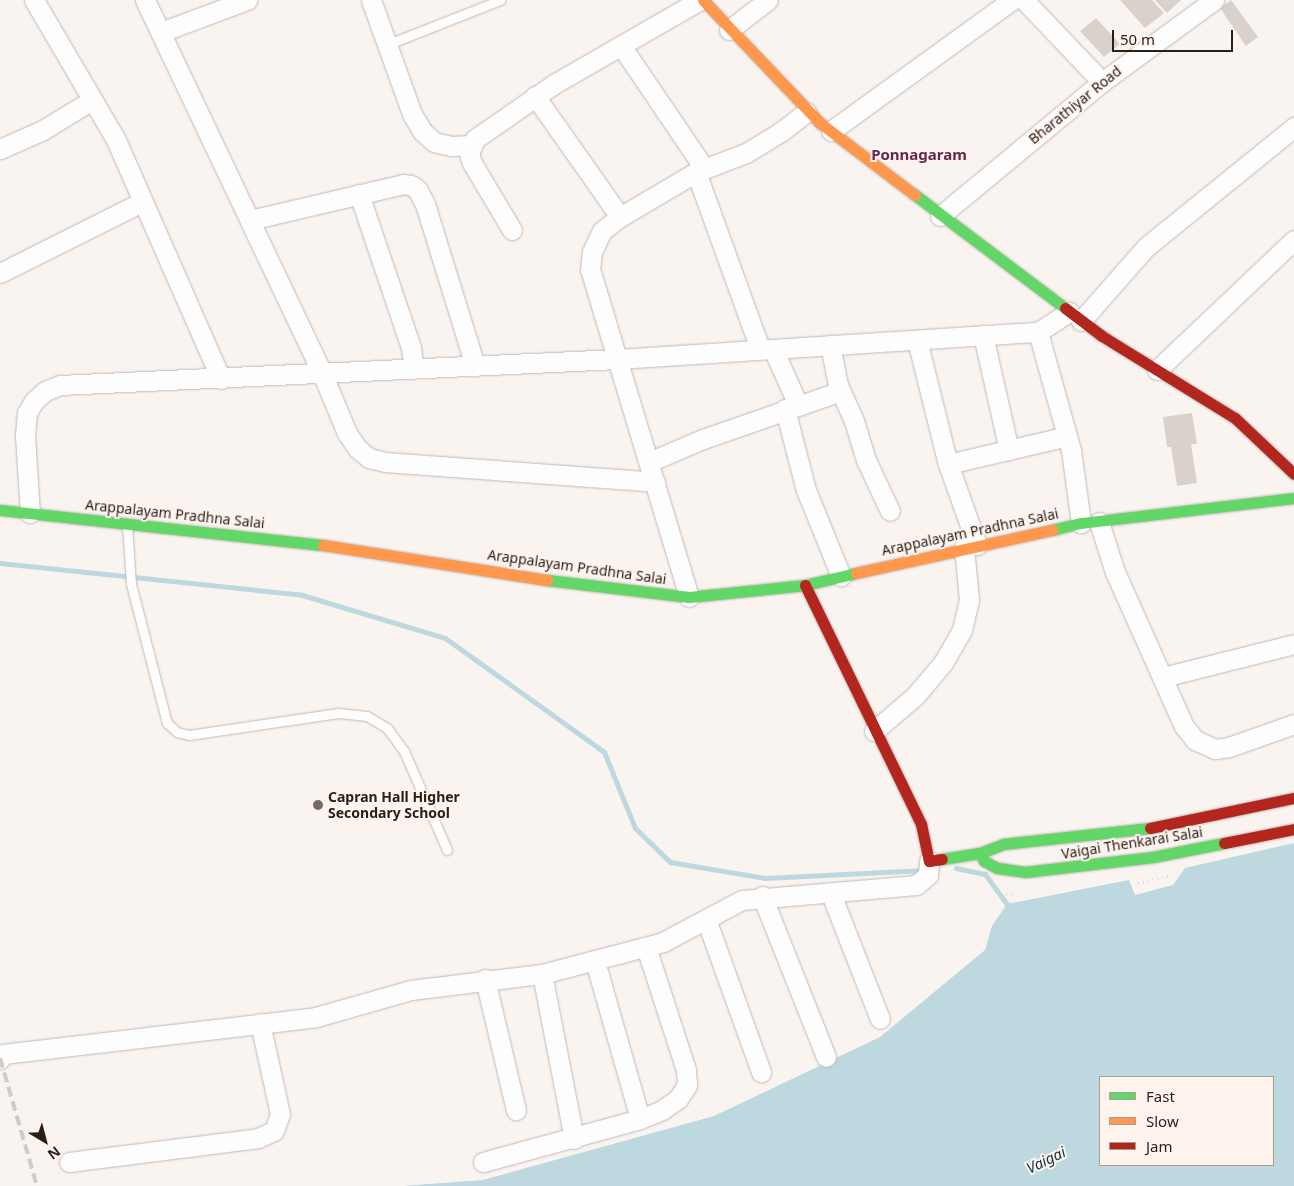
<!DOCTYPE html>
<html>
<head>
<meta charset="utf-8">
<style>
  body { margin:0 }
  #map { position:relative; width:1294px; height:1186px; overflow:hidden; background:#faf4f1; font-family:"Noto Sans",sans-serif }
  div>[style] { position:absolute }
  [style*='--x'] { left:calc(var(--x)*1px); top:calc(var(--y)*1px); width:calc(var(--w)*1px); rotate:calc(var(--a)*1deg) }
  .water>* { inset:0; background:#bed8e0 }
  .stream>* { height:5px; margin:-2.5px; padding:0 2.5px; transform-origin:2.5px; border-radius:2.5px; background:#bed8e0 }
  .building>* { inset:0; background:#d9d1cc }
  .path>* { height:3px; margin-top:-1.5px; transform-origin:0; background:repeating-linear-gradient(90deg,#dddbda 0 1px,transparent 0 5px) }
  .roads { filter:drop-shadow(0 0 1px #c0b9b4) drop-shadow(0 0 1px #c0b9b4) }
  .lane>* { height:9px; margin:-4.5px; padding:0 4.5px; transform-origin:4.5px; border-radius:4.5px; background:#fefdfd }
  .street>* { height:19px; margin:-9.5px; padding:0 9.5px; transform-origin:9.5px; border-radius:9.5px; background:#fefdfd }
  .fast>* { height:11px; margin:-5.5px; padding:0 5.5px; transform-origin:5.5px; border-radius:5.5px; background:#63d668 }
  .slow>* { height:11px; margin:-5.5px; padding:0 5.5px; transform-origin:5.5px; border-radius:5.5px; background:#ff974d }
  .jam>* { height:11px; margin:-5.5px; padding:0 5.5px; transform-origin:5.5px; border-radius:5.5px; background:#b3261e }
  .rail>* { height:4px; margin-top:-2px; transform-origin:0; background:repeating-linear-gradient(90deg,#cecbca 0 10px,transparent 0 15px) }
  .dots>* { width:14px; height:14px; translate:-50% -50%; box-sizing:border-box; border:2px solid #fef3ed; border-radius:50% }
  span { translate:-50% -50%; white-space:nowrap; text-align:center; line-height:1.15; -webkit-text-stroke:4px #fef3ed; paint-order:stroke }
  .street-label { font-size:14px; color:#281f19 }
  .poi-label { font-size:14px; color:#281f19; font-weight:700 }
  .left { translate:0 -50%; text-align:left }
  .neighbourhood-label { font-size:15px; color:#622851; font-weight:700 }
  .water-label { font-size:15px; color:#0d333d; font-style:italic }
  .legend { position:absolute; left:1099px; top:1076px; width:175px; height:90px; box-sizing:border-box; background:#fef3ed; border:1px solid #a89e98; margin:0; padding:6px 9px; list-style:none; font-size:15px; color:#281f19 }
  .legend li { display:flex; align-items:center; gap:10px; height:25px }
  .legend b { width:25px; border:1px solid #a89e98 }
  .north { position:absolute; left:20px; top:1116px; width:50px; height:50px; -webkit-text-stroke:4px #fef3ed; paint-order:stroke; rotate:143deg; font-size:14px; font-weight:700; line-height:20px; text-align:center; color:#281f19 }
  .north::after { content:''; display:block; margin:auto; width:18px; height:22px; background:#281f19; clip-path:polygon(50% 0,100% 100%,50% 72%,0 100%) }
  .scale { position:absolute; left:1112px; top:30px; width:121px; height:22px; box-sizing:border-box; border:2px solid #281f19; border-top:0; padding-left:6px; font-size:15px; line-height:18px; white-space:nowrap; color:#281f19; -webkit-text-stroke:4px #fef3ed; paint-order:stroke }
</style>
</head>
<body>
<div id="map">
  <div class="water">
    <i style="clip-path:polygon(evenodd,1294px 843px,1294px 1186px,402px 1186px,483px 1180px,714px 1116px,880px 1037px,985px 950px,992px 926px,1007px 904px,1129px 880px,1135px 895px,1173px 885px,1185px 868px,1294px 843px,1100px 1077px,1273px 1077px,1273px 1165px,1100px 1165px,1100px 1077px)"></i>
  </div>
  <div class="stream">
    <i style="--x:0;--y:563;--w:304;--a:6"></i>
    <i style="--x:302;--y:595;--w:149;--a:16.7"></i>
    <i style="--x:445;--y:638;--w:196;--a:35.6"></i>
    <i style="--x:604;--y:752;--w:82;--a:67.8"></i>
    <i style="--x:635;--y:828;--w:49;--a:44.2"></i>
    <i style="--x:670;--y:862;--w:96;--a:9.6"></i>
    <i style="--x:765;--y:878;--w:160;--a:-2.9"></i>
    <i style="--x:956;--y:868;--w:30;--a:12"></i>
    <i style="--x:985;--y:874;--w:37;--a:54"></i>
  </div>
  <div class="building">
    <i style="clip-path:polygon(1120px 0,1152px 0,1164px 13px,1145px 28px)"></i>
    <i style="clip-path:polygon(1155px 0,1181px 0,1167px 13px)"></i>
    <i style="clip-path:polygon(1231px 0,1258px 37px,1246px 46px,1220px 8px)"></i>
    <i style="clip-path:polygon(1096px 18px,1120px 44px,1104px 57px,1080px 31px)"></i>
    <i style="clip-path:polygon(1192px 413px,1197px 444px,1191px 444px,1197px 483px,1177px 486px,1171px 447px,1167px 447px,1163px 417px)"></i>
  </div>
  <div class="path">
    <i style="--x:1138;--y:883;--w:34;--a:-14"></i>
    <i style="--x:1006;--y:894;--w:8;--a:-7"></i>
  </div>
  <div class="roads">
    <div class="lane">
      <i style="--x:386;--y:45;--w:123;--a:-21.5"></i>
      <i style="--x:127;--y:525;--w:59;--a:86.1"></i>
      <i style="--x:131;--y:584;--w:144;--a:75.5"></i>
      <i style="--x:167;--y:723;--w:13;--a:42"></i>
      <i style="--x:177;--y:732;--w:12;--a:14"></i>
      <i style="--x:189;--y:735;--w:151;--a:-8.4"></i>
      <i style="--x:338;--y:713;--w:29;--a:6"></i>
      <i style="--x:367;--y:716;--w:23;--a:31"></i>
      <i style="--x:387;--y:728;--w:29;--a:54"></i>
      <i style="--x:404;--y:751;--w:108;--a:66.5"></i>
    </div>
    <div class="street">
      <i style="--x:34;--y:0;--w:162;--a:59.6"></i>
      <i style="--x:116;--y:140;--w:261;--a:66.3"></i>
      <i style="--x:145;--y:0;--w:413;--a:64.6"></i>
      <i style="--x:322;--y:373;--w:65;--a:67.4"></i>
      <i style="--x:347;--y:433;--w:18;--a:56"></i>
      <i style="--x:357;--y:448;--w:16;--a:40"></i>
      <i style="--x:369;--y:458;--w:16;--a:14"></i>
      <i style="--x:385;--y:462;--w:271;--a:4.2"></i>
      <i style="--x:371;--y:0;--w:121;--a:70.2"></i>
      <i style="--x:412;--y:114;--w:21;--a:59"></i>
      <i style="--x:423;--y:132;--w:15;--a:42"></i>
      <i style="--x:434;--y:142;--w:18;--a:13"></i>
      <i style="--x:452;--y:146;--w:19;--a:-3"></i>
      <i style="--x:1024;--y:0;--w:113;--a:46.4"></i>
      <i style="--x:729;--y:30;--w:49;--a:-37.6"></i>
      <i style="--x:161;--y:32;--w:92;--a:-20.4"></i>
      <i style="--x:622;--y:47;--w:146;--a:55.9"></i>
      <i style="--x:535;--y:96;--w:148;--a:54.9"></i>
      <i style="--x:831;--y:131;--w:223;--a:-35.9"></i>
      <i style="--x:0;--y:149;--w:47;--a:-23.8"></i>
      <i style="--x:43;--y:130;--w:57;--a:-31.5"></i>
      <i style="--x:696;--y:172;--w:188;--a:70.1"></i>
      <i style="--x:359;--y:194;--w:163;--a:71.3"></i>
      <i style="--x:411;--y:348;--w:21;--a:82"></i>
      <i style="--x:940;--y:216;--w:210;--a:-39.6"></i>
      <i style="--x:1102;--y:82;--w:139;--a:-36.2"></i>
      <i style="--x:250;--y:220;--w:157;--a:-13.2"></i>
      <i style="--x:403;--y:184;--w:8;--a:7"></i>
      <i style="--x:411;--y:185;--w:7;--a:34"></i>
      <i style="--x:417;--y:189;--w:17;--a:62"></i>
      <i style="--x:425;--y:204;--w:170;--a:72.8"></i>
      <i style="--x:512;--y:230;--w:78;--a:-120.8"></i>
      <i style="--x:472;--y:163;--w:10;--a:-107"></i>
      <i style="--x:469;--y:153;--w:15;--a:-67"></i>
      <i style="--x:475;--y:139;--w:96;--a:-34.8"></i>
      <i style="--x:554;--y:84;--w:168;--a:-29.9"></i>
      <i style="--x:0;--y:273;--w:159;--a:-26.6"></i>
      <i style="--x:1081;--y:321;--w:98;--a:-48.7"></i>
      <i style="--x:1146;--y:247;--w:191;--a:-39"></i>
      <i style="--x:1038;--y:332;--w:123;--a:74.4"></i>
      <i style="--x:1071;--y:450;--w:74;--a:82.2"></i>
      <i style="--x:983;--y:335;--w:118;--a:77.3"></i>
      <i style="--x:917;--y:340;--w:128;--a:76"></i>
      <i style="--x:948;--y:464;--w:86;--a:70.3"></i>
      <i style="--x:830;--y:345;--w:41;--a:78.7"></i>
      <i style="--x:838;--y:385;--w:39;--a:66"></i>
      <i style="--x:854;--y:421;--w:41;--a:72.9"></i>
      <i style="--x:866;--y:460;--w:56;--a:64.8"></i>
      <i style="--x:773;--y:349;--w:61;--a:65.9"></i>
      <i style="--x:1157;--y:370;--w:189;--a:-43.5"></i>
      <i style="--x:785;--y:409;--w:84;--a:75.5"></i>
      <i style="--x:806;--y:490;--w:93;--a:67.9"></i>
      <i style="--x:649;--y:462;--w:59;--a:-23.1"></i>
      <i style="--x:703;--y:439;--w:146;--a:-19.2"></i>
      <i style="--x:948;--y:464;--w:122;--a:-13.2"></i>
      <i style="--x:30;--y:513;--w:78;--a:-93.7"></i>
      <i style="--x:25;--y:435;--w:22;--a:-85"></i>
      <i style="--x:27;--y:413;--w:14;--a:-60"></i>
      <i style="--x:34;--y:401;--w:15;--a:-42"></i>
      <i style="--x:45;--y:391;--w:16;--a:-22"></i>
      <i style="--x:60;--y:385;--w:559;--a:-2.67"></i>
      <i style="--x:618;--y:359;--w:421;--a:-3.7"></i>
      <i style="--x:1038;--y:332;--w:37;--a:-33"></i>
      <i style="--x:1099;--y:522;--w:52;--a:72.3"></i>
      <i style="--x:1115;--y:572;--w:169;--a:65.9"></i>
      <i style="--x:1184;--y:726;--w:18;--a:52"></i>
      <i style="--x:1195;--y:740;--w:22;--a:24"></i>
      <i style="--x:1215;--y:749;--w:14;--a:-8"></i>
      <i style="--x:1229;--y:747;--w:69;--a:-19.5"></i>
      <i style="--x:689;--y:597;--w:342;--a:-106.8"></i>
      <i style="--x:590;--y:270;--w:18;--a:-84"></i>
      <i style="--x:592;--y:252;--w:23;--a:-65"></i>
      <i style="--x:602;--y:231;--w:23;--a:-38"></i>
      <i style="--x:620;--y:217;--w:88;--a:-30.6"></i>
      <i style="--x:696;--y:172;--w:53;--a:-20.8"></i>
      <i style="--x:746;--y:153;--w:42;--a:-31.4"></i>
      <i style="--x:782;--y:131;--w:31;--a:-38"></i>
      <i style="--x:1163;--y:677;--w:135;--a:-14.1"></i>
      <i style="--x:874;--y:731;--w:54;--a:-40.5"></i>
      <i style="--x:915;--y:696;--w:43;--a:-49.7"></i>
      <i style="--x:943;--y:663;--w:38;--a:-60"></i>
      <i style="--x:962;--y:630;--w:31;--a:-77"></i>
      <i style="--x:969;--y:600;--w:53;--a:-95.4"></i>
      <i style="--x:831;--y:894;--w:134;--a:68.6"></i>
      <i style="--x:762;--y:896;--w:173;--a:68.3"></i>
      <i style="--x:706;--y:919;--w:163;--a:70.2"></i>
      <i style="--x:595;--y:961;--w:164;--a:74.1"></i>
      <i style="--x:542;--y:974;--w:168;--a:79"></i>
      <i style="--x:485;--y:979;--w:135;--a:76.7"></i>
      <i style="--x:0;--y:1059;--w:6;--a:-59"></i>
      <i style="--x:3;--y:1054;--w:315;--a:-6.7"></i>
      <i style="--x:316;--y:1017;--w:99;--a:-15.9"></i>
      <i style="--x:411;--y:990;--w:132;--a:-7"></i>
      <i style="--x:542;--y:974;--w:125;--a:-14.8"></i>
      <i style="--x:663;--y:942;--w:89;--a:-28"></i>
      <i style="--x:742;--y:900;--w:175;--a:-4.9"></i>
      <i style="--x:916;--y:885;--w:16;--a:-40"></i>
      <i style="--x:928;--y:875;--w:14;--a:-86"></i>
      <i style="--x:69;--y:1162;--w:191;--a:-7.2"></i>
      <i style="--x:258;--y:1138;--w:17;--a:-24"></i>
      <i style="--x:274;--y:1131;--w:18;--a:-71"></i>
      <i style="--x:280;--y:1114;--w:93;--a:-102.4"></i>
      <i style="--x:483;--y:1162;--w:163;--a:-15.3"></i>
      <i style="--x:640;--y:1119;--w:24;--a:-22"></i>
      <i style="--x:662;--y:1110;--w:19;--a:-35"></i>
      <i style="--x:678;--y:1099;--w:17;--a:-57"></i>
      <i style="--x:687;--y:1085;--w:15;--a:-94"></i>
      <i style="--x:686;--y:1070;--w:129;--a:-108"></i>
    </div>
    <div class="fast">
      <i style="--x:915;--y:195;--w:188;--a:37"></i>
      <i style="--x:0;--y:510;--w:325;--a:6.2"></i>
      <i style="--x:1052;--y:530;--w:30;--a:-14"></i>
      <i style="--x:1081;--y:523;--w:214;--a:-6.7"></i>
      <i style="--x:547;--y:580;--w:143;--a:6.8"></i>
      <i style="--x:689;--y:597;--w:117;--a:-5.9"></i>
      <i style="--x:805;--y:585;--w:52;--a:-13.2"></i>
      <i style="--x:980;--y:853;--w:9;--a:63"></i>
      <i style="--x:984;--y:861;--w:15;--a:28"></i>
      <i style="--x:997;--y:868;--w:28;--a:8"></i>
      <i style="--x:1025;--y:872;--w:129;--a:-6.7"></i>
      <i style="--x:1153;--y:857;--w:72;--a:-11.2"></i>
      <i style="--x:942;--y:859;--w:38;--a:-9"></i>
      <i style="--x:980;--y:853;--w:25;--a:-21"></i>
      <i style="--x:1003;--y:844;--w:148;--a:-6.2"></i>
    </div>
    <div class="slow">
      <i style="--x:703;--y:0;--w:170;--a:46.4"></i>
      <i style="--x:820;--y:123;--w:119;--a:37.2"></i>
      <i style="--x:323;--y:545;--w:227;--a:8.9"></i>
      <i style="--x:856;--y:573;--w:201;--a:-12.4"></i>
    </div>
    <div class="jam">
      <i style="--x:1065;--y:308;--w:46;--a:37.1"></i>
      <i style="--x:1102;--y:336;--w:156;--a:31.7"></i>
      <i style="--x:1235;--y:418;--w:81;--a:43.5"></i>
      <i style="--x:805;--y:585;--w:266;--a:64.1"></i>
      <i style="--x:921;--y:824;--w:38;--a:78"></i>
      <i style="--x:929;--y:861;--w:13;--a:-9"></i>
      <i style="--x:1150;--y:828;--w:147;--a:-11.8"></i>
      <i style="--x:1224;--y:843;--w:71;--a:-11.3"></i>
    </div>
  </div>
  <div class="rail">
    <i style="--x:0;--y:1058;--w:133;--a:73.9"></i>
  </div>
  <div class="dots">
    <i style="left:318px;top:805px;background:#726a65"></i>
  </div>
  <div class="street-label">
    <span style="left:1075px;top:105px;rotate:-39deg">Bharathiyar Road</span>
    <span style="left:175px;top:514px;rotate:6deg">Arappalayam Pradhna Salai</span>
    <span style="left:970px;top:532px;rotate:-12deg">Arappalayam Pradhna Salai</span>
    <span style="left:577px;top:567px;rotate:8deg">Arappalayam Pradhna Salai</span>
    <span style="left:1132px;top:843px;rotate:-9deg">Vaigai Thenkarai Salai</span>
  </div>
  <div class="poi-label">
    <span class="left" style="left:328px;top:805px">Capran Hall Higher<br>Secondary School</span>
  </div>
  <div class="neighbourhood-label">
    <span style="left:919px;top:155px">Ponnagaram</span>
  </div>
  <div class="water-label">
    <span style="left:1046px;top:1160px;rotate:-26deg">Vaigai</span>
  </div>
  <ul class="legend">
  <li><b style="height:6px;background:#63d668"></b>Fast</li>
  <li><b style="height:6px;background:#ff974d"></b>Slow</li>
  <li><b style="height:6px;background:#b3261e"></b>Jam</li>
  </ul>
  <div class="north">N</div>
  <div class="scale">50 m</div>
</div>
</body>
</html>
